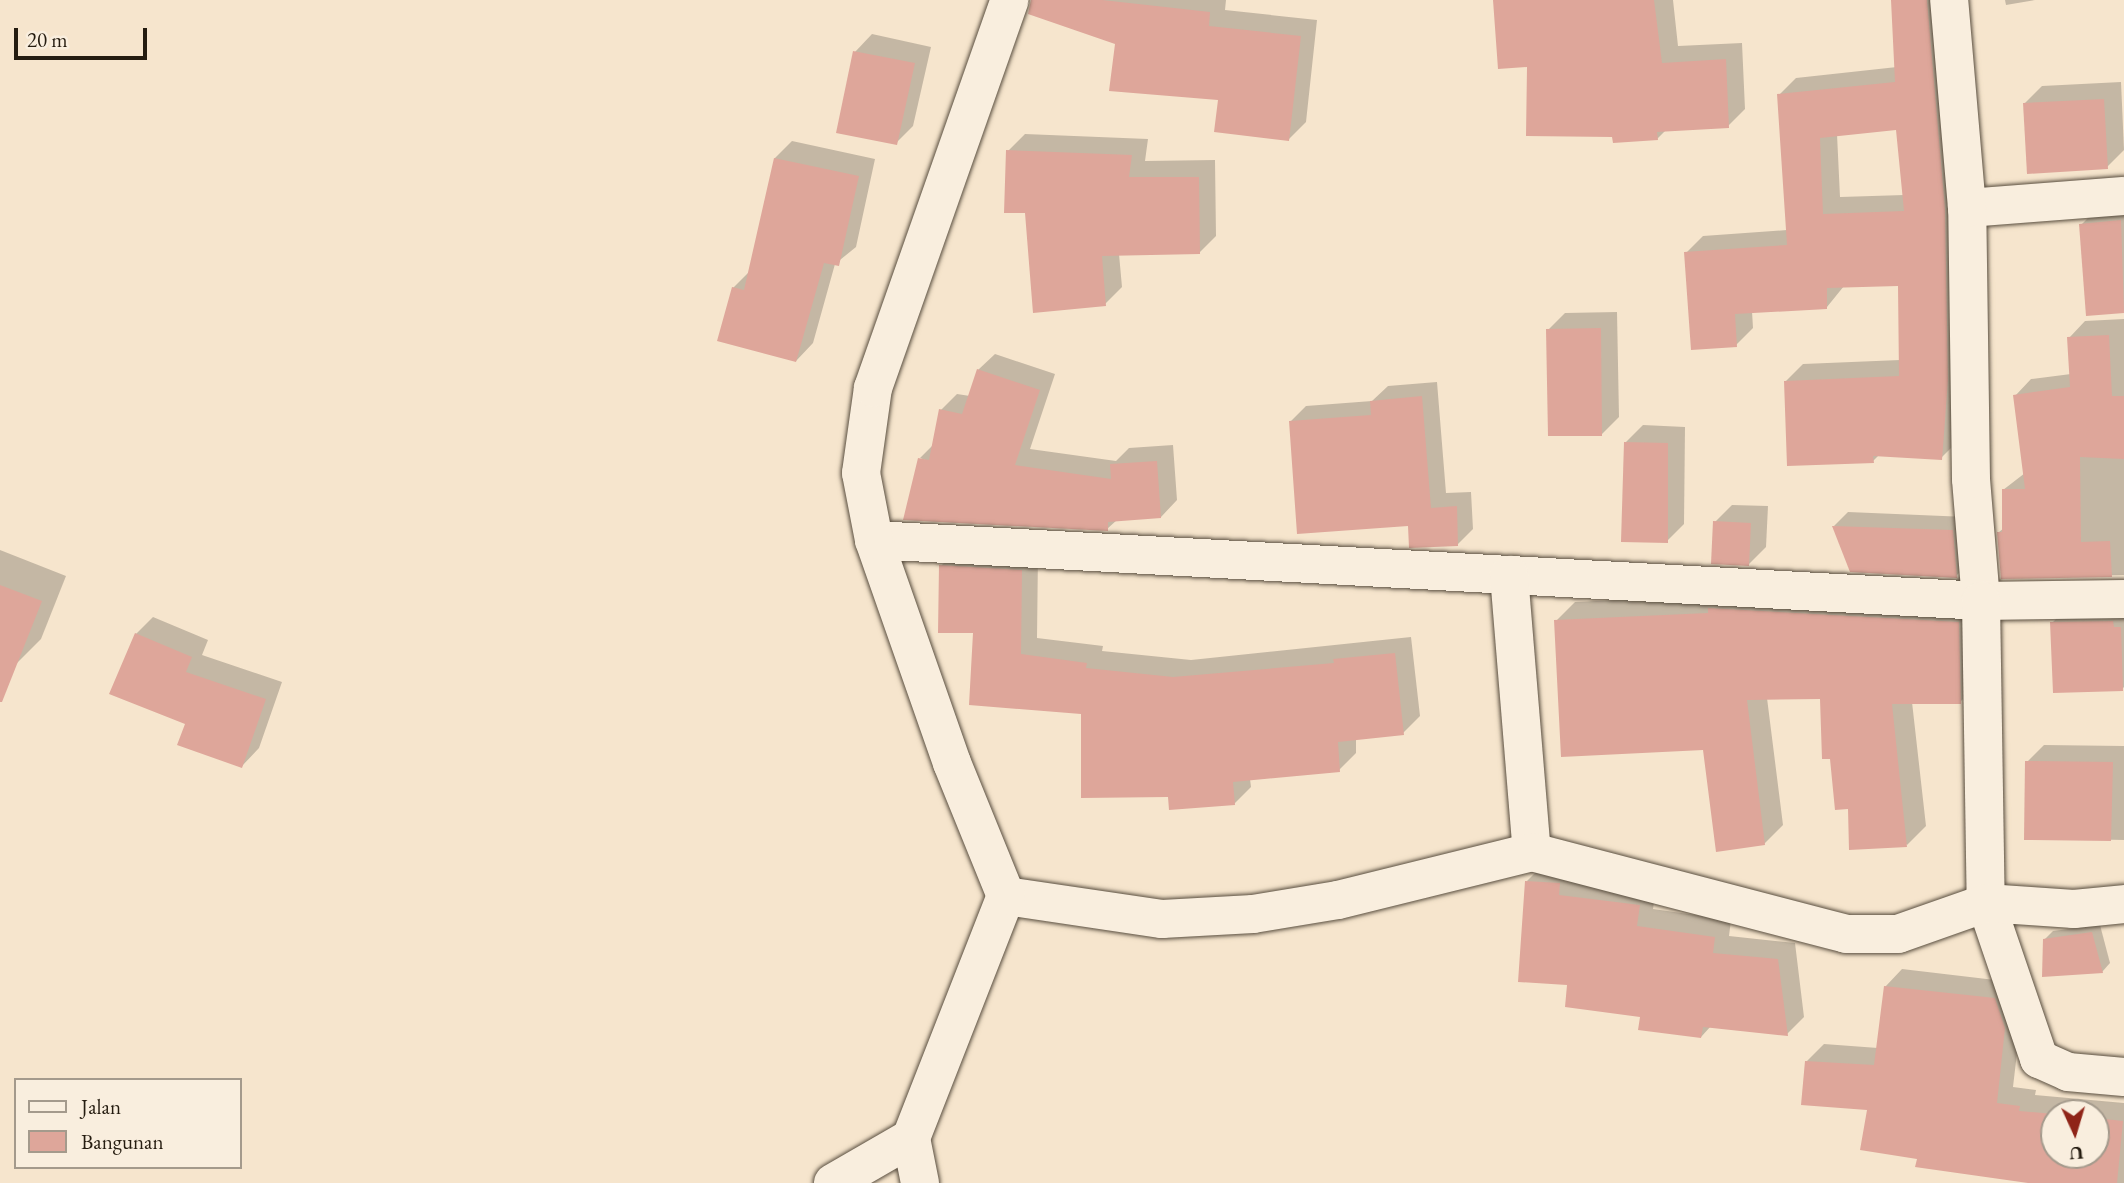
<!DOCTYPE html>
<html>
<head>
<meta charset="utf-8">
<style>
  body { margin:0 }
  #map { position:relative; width:2124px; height:1183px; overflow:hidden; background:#f6e5cd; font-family:"EB Garamond",serif }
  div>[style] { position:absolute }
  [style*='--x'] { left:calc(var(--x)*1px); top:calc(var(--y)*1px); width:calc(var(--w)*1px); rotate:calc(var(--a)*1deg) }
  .shadow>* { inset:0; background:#0003 }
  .building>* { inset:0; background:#dea69a }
  .roads { filter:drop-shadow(0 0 2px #594e3f) drop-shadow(0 0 2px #594e3f) }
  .minor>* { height:38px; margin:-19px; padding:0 19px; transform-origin:19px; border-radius:19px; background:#f9eede }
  span { translate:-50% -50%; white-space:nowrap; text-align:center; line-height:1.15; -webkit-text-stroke:6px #f9eede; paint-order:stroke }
  .legend { position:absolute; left:14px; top:1078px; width:228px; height:91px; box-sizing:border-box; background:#f9eede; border:2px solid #a49a8c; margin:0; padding:9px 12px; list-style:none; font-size:21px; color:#251c10 }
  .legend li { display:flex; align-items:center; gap:14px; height:35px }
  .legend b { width:35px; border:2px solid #a49a8c }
  .north { position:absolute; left:2040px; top:1099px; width:70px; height:70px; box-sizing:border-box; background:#f9eede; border:2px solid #a49a8c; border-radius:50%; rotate:176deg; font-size:19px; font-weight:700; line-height:28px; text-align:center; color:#251c10 }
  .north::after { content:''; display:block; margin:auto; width:24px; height:32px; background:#8f2418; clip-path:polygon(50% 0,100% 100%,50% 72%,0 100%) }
  .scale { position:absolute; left:14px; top:28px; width:133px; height:32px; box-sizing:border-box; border:4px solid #251c10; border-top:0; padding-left:9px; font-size:21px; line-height:24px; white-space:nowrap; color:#251c10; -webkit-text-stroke:5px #f9eede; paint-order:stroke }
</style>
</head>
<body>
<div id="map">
  <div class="shadow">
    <i style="clip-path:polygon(1056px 0,1226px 0,1225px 10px,1317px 20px,1306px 122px,1289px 139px,1117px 43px)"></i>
    <i style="clip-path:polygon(1495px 0,1673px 0,1678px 46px,1742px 43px,1745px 109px,1728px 126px,1666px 130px,1657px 139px,1614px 135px,1528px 65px)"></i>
    <i style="clip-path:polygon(evenodd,1893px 0,1945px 0,1958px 441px,1941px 458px,1879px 455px,1873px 461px,1786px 381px,1803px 364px,1900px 360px,1899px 284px,1844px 286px,1827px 307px,1752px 311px,1753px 328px,1736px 345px,1686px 253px,1703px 236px,1787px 230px,1779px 95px,1796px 78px,1897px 67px,1893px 0,1897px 128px,1904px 195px,1840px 197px,1837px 134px,1897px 128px)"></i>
    <i style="clip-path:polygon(2005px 0,2035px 0,2006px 5px)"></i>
    <i style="clip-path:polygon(872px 34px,931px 47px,913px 126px,896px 143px,855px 52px)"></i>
    <i style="clip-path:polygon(2121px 82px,2124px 150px,2107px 167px,2024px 104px,2042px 86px)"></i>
    <i style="clip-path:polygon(1025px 134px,1148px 139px,1145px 161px,1215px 160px,1216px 236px,1199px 253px,1119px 254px,1122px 287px,1105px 304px,1026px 212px,1008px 151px)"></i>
    <i style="clip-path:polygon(792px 141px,875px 159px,856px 247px,835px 264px,813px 343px,796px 361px,733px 288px,750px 271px,775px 158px)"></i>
    <i style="clip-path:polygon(2124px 207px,2124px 311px,2088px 314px,2081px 225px,2098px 208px)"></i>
    <i style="clip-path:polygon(1617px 312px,1619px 417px,1602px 434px,1548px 330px,1565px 313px)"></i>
    <i style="clip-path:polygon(2124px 319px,2124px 575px,2003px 577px,1999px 532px,2004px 528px,2003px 490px,2025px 473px,2015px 396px,2031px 379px,2071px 374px,2069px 338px,2085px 321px)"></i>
    <i style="clip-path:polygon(995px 354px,1055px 374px,1030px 449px,1116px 461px,1129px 448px,1173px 445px,1177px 500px,1161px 517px,1117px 520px,1107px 529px,920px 458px,934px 444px,941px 410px,957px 394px,970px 396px,978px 370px)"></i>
    <i style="clip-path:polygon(1437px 382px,1446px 493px,1471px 492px,1473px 529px,1457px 545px,1410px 524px,1291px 421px,1306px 406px,1372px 401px,1388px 386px)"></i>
    <i style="clip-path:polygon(1643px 425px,1685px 427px,1684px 524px,1667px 541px,1626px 442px)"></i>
    <i style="clip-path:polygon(1732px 505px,1768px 506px,1766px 547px,1748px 565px,1715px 522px)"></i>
    <i style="clip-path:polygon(1848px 512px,1967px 517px,1970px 562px,1956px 576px,1834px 526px)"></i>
    <i style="clip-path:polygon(958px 549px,1038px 554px,1037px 638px,1103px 646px,1102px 651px,1191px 660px,1411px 637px,1420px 716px,1403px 733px,1356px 738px,1356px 753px,1339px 770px,1250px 779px,1251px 787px,1234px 804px,1169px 795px,1082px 712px,975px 632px,941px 566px)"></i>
    <i style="clip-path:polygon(0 550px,66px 576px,41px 639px,16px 664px,0 657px)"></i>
    <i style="clip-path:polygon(1724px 595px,1978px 603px,1979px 683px,1960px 702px,1912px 702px,1926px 826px,1907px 845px,1831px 757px,1822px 697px,1767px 698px,1783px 825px,1764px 844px,1705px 748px,1556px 621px,1575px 602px)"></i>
    <i style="clip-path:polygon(2124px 605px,2124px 687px,2122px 689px,2052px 623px,2069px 606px)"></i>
    <i style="clip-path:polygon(153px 617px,208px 640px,202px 655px,282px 682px,259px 748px,242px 766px,187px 723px,136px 634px)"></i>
    <i style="clip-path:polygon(2044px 745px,2124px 746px,2124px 840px,2026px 838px,2027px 762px)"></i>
    <i style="clip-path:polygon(1544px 864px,1656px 889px,1653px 909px,1731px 920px,1729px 936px,1795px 943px,1804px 1017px,1787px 1034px,1711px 1026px,1701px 1037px,1569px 984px,1527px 881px)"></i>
    <i style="clip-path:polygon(2100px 925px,2110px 963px,2102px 972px,2044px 940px,2053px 931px)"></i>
    <i style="clip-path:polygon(evenodd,1902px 969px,2012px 982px,2022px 1010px,2013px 1087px,2036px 1090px,2035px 1095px,2124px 1103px,2124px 1183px,2033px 1183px,1919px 1158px,1869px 1109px,1806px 1062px,1824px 1044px,1878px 1048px,1885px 987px,1902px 969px,2054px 1113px,2096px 1113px,2096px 1155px,2054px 1155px,2054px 1113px)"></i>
  </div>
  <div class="building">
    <i style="clip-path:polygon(1031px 0,1102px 0,1210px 12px,1209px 26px,1301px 36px,1289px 141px,1214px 132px,1218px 100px,1109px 91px,1115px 44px,1028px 14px)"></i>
    <i style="clip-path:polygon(1493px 0,1654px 0,1662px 63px,1726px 59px,1729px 128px,1657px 132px,1658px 140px,1613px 143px,1612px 137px,1526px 136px,1527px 67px,1498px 69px)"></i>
    <i style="clip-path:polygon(evenodd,1891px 0,1927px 0,1945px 209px,1948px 380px,1942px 460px,1873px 456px,1874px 463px,1787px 466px,1784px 381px,1899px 376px,1898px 286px,1827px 288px,1827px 309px,1735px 314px,1737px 347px,1691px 350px,1684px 252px,1787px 245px,1777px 94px,1895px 82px,1891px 0,1896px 130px,1904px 211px,1823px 214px,1820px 138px,1896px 130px)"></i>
    <i style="clip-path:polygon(853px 51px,915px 63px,897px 145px,836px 133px)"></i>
    <i style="clip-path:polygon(2104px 99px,2108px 169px,2027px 174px,2023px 103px)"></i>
    <i style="clip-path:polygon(1006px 150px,1132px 155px,1129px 177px,1199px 177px,1200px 254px,1102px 256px,1106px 306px,1033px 313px,1025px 213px,1004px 213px)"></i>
    <i style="clip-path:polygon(774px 158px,859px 176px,839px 266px,824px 263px,796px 362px,717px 341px,732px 287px,744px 290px)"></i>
    <i style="clip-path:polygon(2121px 220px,2124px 313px,2086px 316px,2079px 224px)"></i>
    <i style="clip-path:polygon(1601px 328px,1602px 436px,1548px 436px,1546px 329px)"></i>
    <i style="clip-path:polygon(2109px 335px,2112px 396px,2124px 396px,2124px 459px,2080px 457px,2081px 542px,2110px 541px,2112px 577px,2001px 579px,1997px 532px,2002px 532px,2002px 489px,2025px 489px,2013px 395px,2070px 387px,2067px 337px)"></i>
    <i style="clip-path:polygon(977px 369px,1040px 390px,1015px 465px,1111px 479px,1110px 464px,1157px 461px,1161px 518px,1108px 522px,1108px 531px,903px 520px,918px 458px,929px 460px,939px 409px,962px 414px)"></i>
    <i style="clip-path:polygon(1422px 396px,1431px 508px,1457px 506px,1458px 546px,1409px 548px,1408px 526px,1297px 534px,1289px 421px,1371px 415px,1370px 401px)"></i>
    <i style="clip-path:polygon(1624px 442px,1668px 443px,1668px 543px,1621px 542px)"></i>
    <i style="clip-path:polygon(1713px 521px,1751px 523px,1749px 566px,1711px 564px)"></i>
    <i style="clip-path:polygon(1832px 526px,1953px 530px,1957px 578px,1850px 572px)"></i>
    <i style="clip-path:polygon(939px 565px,1022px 570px,1021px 654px,1087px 663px,1086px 668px,1173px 677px,1334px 663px,1333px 659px,1395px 653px,1404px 735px,1338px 742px,1340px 772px,1233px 782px,1235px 805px,1169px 810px,1168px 797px,1081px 798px,1081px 714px,969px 705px,973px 633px,938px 633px)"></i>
    <i style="clip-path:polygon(0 585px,42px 601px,2px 702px,0 702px)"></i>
    <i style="clip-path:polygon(1708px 608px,1959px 622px,1961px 704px,1892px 704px,1907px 847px,1849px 850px,1848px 809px,1835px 810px,1830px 759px,1822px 759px,1820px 699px,1747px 700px,1765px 845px,1716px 852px,1703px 750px,1561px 757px,1554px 620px,1708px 613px)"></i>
    <i style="clip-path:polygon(2113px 621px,2114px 627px,2121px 627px,2123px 691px,2053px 693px,2050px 622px)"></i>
    <i style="clip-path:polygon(135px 633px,192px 657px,186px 672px,266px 699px,242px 768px,177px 745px,185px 724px,109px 694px)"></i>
    <i style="clip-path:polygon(2025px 761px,2113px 762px,2111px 841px,2024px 840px)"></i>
    <i style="clip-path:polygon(1525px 881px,1560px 883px,1559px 895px,1640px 905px,1637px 926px,1715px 937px,1713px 953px,1778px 959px,1788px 1036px,1703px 1027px,1701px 1038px,1638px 1030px,1640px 1017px,1565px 1007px,1567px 985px,1518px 982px)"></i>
    <i style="clip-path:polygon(2092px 932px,2103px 973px,2042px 977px,2043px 939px)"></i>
    <i style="clip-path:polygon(1884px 986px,1995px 998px,2005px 1028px,1997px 1103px,2020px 1106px,2019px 1111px,2054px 1114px,2054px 1155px,2096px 1155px,2096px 1118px,2123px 1121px,2117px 1183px,2028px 1183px,1915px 1167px,1917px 1159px,1860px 1150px,1867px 1110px,1801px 1105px,1805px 1061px,1874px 1065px)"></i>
  </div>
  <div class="roads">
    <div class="minor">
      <i style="--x:1967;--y:208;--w:157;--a:-4.4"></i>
      <i style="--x:874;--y:540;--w:1109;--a:3.15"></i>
      <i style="--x:1981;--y:601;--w:122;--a:-94.7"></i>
      <i style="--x:1971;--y:479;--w:271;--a:-90.8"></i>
      <i style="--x:1967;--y:208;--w:209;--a:-94.9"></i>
      <i style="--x:1509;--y:575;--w:278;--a:85.3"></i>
      <i style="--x:2124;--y:599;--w:143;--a:179.2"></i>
      <i style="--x:1981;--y:601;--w:302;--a:89.1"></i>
      <i style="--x:1986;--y:903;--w:165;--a:71.2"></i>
      <i style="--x:2039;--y:1059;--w:32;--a:24"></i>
      <i style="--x:2068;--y:1072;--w:56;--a:5.1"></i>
      <i style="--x:1006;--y:896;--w:158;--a:8.4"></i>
      <i style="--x:1162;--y:919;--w:91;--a:-3.1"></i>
      <i style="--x:1253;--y:914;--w:86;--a:-9.4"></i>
      <i style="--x:1338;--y:900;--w:200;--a:-13.9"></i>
      <i style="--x:1532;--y:852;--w:325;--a:14.6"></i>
      <i style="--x:1846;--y:934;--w:52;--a:0"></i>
      <i style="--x:1898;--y:934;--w:93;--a:-19.4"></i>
      <i style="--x:1986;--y:903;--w:88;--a:3.9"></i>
      <i style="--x:2074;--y:909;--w:50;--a:-5.7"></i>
      <i style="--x:833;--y:1183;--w:90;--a:-30"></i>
      <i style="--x:920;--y:1183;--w:46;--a:-101.3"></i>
      <i style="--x:911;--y:1138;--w:260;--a:-68.6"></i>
      <i style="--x:1006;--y:896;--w:144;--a:-112.1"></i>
      <i style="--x:952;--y:763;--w:236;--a:-109.3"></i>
      <i style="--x:874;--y:540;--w:68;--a:-101"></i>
      <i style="--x:861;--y:473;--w:86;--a:-82"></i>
      <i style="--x:873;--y:388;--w:411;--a:-70.6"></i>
    </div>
  </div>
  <ul class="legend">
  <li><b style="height:9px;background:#f9eede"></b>Jalan</li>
  <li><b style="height:19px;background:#dea69a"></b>Bangunan</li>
  </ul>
  <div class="north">U</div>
  <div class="scale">20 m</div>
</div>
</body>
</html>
